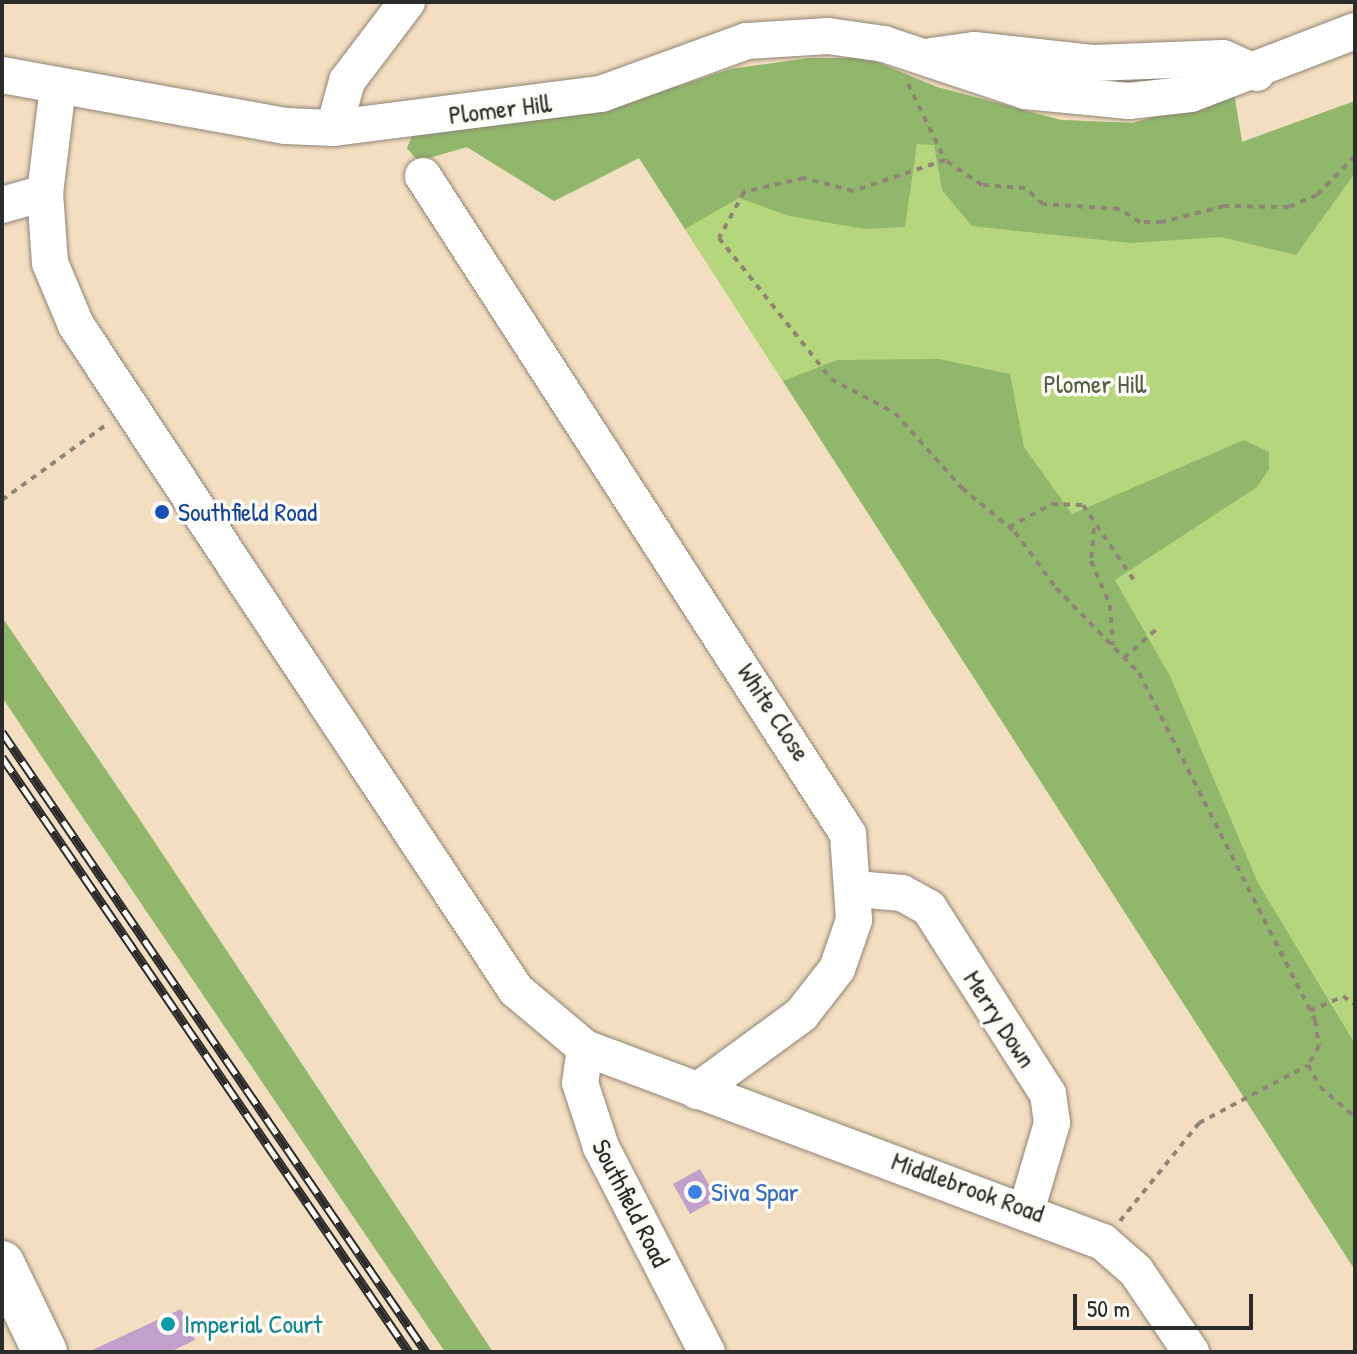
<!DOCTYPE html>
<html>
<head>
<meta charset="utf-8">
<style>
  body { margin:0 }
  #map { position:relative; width:1357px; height:1354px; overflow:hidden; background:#f4dec1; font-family:"Patrick Hand",sans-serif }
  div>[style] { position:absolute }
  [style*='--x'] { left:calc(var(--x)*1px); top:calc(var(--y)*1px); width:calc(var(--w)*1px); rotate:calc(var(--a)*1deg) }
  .green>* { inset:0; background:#b6d67d }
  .forest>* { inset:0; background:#90b76c }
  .building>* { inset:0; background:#c3a0cb }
  .path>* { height:4px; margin-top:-2px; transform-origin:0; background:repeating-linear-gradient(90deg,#908476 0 6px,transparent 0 12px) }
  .roads { filter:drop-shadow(0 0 2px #908476) drop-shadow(0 0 2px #908476) }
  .minor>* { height:36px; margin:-18px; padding:0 18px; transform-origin:18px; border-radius:18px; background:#fff }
  .major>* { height:44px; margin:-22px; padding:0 22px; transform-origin:22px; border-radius:22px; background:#fff }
  .rail>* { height:9px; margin-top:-4.5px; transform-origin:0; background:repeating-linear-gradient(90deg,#fdfcf7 0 18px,#2b2b2b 0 36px); box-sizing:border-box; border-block:2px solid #2b2b2b }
  .dots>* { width:22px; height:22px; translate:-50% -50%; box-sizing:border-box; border:4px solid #fdfcf7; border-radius:50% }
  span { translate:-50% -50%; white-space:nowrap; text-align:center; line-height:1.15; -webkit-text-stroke:7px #fdfcf7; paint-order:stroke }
  .street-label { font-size:26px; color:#2b2b2b }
  .park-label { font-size:26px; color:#555e44 }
  .transit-label { font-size:26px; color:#164399 }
  .left { translate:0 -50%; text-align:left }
  .shop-label { font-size:26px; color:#366cbe }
  .culture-label { font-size:26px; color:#0d838f }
  .frame { position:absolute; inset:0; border:4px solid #2b2b2b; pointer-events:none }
  .scale { position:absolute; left:1073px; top:1294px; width:180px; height:36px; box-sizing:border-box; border:4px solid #2b2b2b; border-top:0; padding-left:10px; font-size:24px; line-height:28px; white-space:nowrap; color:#2b2b2b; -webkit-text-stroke:6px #fdfcf7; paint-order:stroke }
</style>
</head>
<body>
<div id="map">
  <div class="green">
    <i style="clip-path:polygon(809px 58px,867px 58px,937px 87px,1061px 120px,1133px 123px,1234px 93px,1242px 142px,1355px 101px,1355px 1270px,639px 158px,554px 201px,467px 147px,418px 161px,407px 148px,413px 134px,597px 113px,731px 69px)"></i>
  </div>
  <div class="forest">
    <i style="clip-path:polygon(809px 58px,867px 58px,937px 87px,1061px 120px,1133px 123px,1234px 93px,1242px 142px,1355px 101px,1355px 173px,1296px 255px,1221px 237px,1131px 243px,972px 226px,942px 190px,934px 145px,917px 144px,905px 227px,865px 229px,789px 216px,739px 198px,685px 229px,639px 158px,554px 201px,467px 147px,418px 161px,407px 148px,413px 134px,597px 113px,731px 69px)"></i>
    <i style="clip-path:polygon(939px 359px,1010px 374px,1024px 447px,1072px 514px,1244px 440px,1269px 452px,1269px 469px,1257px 487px,1115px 580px,1170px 676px,1258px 883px,1355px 1044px,1355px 1270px,783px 381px,837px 360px)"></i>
    <i style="clip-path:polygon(2px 617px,142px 823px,493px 1352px,445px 1352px,54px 775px,2px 697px)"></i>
  </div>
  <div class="building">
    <i style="clip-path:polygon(700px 1169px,717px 1199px,690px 1214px,673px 1184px)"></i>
    <i style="clip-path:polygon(181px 1309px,195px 1340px,170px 1352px,88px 1352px)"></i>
  </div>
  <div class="path">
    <i style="--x:908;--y:84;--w:85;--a:64"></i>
    <i style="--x:1355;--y:156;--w:54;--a:134.3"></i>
    <i style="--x:1317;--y:195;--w:30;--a:157"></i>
    <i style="--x:1289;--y:207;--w:65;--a:-179.1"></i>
    <i style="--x:1224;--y:206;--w:64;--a:165.5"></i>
    <i style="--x:1162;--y:222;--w:22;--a:180"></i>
    <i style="--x:1140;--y:222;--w:25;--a:-148"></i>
    <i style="--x:1119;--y:209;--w:76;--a:-176.2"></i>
    <i style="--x:1043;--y:204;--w:24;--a:-138"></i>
    <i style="--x:1025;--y:188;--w:43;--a:-176"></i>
    <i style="--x:982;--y:185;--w:45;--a:-146"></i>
    <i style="--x:945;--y:160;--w:97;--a:161.4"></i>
    <i style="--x:853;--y:191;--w:51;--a:-165.1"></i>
    <i style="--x:804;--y:178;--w:62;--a:166.9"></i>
    <i style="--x:744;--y:192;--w:52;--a:118.5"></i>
    <i style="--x:719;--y:238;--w:180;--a:51.5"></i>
    <i style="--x:831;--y:379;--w:72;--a:28"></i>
    <i style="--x:895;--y:413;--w:101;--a:48.2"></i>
    <i style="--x:962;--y:488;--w:69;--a:39.7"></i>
    <i style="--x:1015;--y:532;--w:69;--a:53.8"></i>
    <i style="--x:1056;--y:588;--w:119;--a:45.7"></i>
    <i style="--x:1139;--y:673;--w:389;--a:63.1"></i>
    <i style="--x:1315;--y:1020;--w:26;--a:81"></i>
    <i style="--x:1319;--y:1046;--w:22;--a:120"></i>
    <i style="--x:1308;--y:1065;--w:25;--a:61"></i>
    <i style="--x:1320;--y:1087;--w:46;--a:40.6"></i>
    <i style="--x:2;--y:500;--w:130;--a:-35.9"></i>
    <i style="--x:1009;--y:527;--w:49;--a:-28.1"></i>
    <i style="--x:1052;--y:504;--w:31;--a:2"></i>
    <i style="--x:1083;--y:505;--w:91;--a:55.8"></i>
    <i style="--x:1094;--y:528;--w:33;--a:95"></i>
    <i style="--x:1091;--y:561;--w:48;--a:66.6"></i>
    <i style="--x:1110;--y:605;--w:41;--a:85.8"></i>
    <i style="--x:1124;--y:658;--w:47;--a:-41.5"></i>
    <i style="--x:1310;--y:1011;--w:36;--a:-24"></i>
    <i style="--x:1343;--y:996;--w:15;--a:37"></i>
    <i style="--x:1120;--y:1221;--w:126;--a:-51.1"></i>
    <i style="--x:1199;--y:1123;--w:123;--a:-28"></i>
  </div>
  <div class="roads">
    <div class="minor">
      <i style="--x:931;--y:56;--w:43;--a:-7.9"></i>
      <i style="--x:974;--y:50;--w:121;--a:6.2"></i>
      <i style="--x:1094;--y:63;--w:129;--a:-2.2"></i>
      <i style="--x:1223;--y:58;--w:37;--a:24"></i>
      <i style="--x:2;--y:75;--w:288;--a:10.2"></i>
      <i style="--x:285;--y:126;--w:49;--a:2.3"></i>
      <i style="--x:334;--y:128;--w:269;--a:-7.3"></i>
      <i style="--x:601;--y:94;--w:155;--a:-20"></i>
      <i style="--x:747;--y:41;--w:81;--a:-3.5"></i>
      <i style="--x:828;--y:36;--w:57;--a:8.1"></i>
      <i style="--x:884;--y:44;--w:149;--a:18.4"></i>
      <i style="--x:1025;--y:91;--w:104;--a:5.5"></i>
      <i style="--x:1129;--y:101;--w:62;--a:-6.4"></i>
      <i style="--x:1191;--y:94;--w:176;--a:-21"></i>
      <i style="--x:58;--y:86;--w:108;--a:96.9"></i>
      <i style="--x:45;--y:193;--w:70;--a:85.9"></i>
      <i style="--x:50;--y:263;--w:67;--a:67.2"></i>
      <i style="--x:76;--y:325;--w:797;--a:56.51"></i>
      <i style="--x:516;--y:990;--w:90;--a:40"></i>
      <i style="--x:585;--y:1048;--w:553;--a:20.53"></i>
      <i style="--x:1103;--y:1242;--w:44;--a:41.3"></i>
      <i style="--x:1136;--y:1271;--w:98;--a:55.8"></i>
      <i style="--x:334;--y:128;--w:49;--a:-74.5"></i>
      <i style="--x:347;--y:81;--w:99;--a:-52.8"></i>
      <i style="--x:423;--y:176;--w:783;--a:57.14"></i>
      <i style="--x:848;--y:834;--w:86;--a:86"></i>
      <i style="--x:854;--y:920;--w:52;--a:109.1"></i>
      <i style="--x:837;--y:969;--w:58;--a:128"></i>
      <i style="--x:801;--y:1015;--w:129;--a:143.8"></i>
      <i style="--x:2;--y:205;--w:45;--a:-15.6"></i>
      <i style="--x:856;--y:889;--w:46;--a:5"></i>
      <i style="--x:902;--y:893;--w:31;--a:29"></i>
      <i style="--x:929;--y:908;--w:221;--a:57.4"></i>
      <i style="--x:1048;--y:1094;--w:29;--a:82"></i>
      <i style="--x:1052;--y:1123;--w:89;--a:106.4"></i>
      <i style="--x:585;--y:1048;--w:35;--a:98"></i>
      <i style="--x:580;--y:1083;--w:67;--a:71.8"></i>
      <i style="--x:601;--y:1147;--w:231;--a:62.7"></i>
    </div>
    <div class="major">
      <i style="--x:2;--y:1263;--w:99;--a:64.2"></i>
    </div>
  </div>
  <div class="rail">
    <i style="--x:2;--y:732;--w:751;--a:55.63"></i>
    <i style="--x:2;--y:757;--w:721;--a:55.63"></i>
  </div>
  <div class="dots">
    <i style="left:162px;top:512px;background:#1a4fb4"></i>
    <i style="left:695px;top:1192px;background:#3f7fe0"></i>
    <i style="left:168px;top:1324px;background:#0f9aa8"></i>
  </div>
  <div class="street-label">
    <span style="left:500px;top:109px;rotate:-7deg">Plomer Hill</span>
    <span style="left:774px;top:712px;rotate:57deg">White Close</span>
    <span style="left:1000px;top:1019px;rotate:57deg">Merry Down</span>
    <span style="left:968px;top:1187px;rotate:20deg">Middlebrook Road</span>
    <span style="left:631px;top:1203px;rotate:63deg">Southfield Road</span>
  </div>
  <div class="park-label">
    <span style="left:1095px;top:384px">Plomer Hill</span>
  </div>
  <div class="transit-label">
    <span class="left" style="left:178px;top:512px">Southfield Road</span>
  </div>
  <div class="shop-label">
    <span class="left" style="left:711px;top:1192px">Siva Spar</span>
  </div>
  <div class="culture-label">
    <span class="left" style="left:184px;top:1324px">Imperial Court</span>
  </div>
  <div class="frame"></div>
  <div class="scale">50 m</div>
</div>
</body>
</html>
